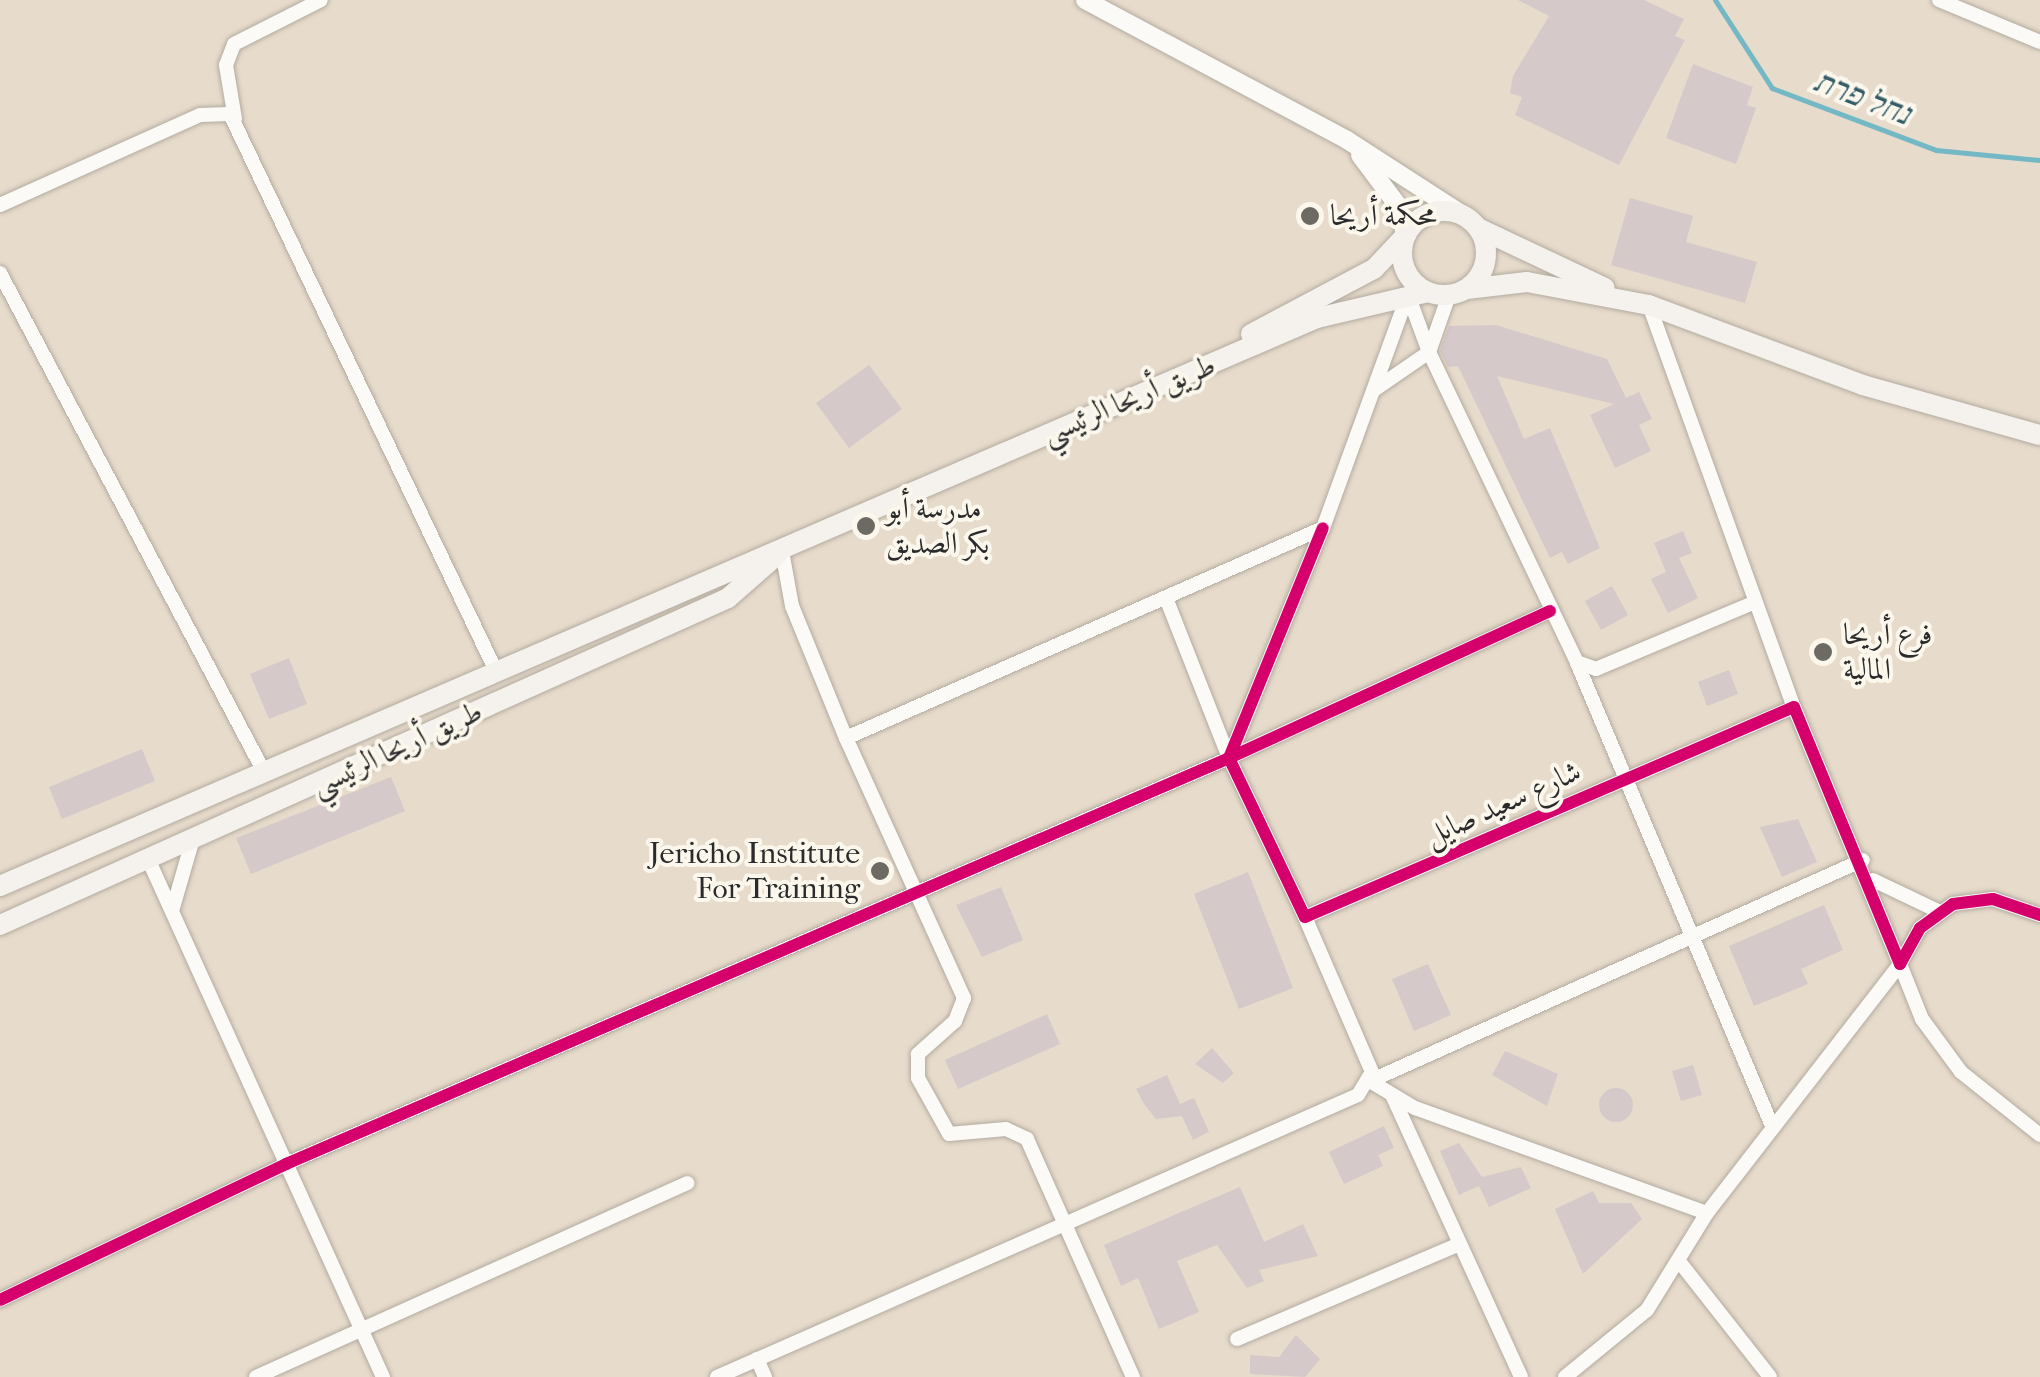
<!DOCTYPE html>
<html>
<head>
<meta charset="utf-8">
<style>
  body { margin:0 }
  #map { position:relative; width:2040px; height:1377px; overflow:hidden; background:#e7dbcb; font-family:"IM FELL French Canon",Amiri,"Frank Ruhl Libre",serif }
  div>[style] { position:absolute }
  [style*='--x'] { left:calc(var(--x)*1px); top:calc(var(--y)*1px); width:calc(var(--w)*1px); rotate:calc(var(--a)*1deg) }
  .stream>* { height:5px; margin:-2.5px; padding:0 2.5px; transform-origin:2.5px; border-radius:2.5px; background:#74b8c5 }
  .building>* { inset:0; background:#d6c9ca }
  .round { border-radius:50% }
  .roads { filter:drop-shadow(0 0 2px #b2aba0) drop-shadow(0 0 2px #b2aba0) }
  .minor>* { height:14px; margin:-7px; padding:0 7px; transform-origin:7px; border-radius:7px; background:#fbfaf7 }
  .tertiary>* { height:18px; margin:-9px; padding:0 9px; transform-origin:9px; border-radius:9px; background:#fbfaf7 }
  .secondary>* { height:20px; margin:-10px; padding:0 10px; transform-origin:10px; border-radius:10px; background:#f5f1ec }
  .secondary>.ring { margin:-10px; padding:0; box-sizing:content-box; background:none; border:20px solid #f5f1ec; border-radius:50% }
  .cycleway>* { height:12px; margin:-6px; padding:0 6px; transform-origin:6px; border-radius:6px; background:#d6006c }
  .dots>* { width:28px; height:28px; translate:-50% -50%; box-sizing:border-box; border:5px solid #fbf7ec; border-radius:50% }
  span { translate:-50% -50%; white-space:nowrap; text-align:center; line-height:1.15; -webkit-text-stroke:8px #fbf7ec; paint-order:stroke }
  .poi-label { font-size:30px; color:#2b2b2b }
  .left { translate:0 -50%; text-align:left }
  .right { translate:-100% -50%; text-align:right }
  .street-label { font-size:30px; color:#2b2b2b }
  .water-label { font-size:32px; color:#355d68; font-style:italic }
</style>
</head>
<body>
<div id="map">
  <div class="stream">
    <i style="--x:1715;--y:0;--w:105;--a:57.1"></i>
    <i style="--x:1772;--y:88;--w:175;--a:20.7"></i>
    <i style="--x:1936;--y:150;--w:104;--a:5.5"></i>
  </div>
  <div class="building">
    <i style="clip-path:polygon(1518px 0,1644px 0,1684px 19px,1675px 36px,1685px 40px,1619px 165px,1515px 115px,1522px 97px,1510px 93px,1513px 76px,1549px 16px)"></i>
    <i style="clip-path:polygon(1693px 64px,1753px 87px,1747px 105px,1756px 108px,1736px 164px,1666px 138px)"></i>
    <i style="clip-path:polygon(1630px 198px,1693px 216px,1686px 242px,1757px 262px,1745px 303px,1611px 265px)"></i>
    <i style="clip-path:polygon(1496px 325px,1607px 359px,1626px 398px,1639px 392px,1652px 419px,1639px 425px,1651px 451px,1615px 468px,1590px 415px,1614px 404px,1497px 376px,1524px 439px,1550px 428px,1600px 548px,1568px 564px,1562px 552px,1550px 558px,1458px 366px,1448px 367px,1440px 351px,1449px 326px)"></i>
    <i style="clip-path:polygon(869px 365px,902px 409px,849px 448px,816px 403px)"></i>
    <i style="clip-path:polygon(1683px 531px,1692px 553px,1679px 558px,1698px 598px,1668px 613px,1651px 579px,1666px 572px,1654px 543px)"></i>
    <i style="clip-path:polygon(1612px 586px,1628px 615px,1601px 630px,1585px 601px)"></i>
    <i style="clip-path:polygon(289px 658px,307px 704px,269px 719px,250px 674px)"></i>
    <i style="clip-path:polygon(1729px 670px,1738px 694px,1707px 706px,1698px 682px)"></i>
    <i style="clip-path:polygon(142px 749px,155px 781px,62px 819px,49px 787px)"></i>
    <i style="clip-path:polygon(391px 777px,405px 811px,251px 874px,236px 838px)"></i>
    <i style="clip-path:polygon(1798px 819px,1817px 862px,1782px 877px,1760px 827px)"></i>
    <i style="clip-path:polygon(1248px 872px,1293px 988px,1239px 1009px,1194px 894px)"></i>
    <i style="clip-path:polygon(1001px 887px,1023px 940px,982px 957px,956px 905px)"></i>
    <i style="clip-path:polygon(1824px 905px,1843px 950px,1801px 969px,1808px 984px,1754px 1006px,1729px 946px)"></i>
    <i style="clip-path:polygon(1428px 964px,1451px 1015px,1414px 1031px,1392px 979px)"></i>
    <i style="clip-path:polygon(1047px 1014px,1060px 1044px,958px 1089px,945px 1060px)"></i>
    <i style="clip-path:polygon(1212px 1048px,1234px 1073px,1223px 1083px,1195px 1064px)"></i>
    <i style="clip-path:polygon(1505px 1051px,1558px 1074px,1547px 1106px,1492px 1075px)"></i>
    <i style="clip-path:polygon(1693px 1065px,1702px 1095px,1681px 1101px,1672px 1071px)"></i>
    <i style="clip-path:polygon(1167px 1075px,1180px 1104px,1194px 1098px,1209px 1132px,1193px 1140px,1182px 1116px,1156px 1119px,1144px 1104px,1136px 1089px)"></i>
    <i class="round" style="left:1599px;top:1088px;width:34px;height:34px"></i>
    <i style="clip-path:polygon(1384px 1126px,1394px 1148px,1378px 1155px,1383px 1166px,1344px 1184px,1329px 1152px)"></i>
    <i style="clip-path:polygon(1459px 1143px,1482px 1177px,1521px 1167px,1531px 1188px,1489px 1207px,1479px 1186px,1459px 1195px,1440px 1151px)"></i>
    <i style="clip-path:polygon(1240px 1187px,1264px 1242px,1303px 1224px,1318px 1256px,1259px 1270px,1264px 1281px,1247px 1288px,1217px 1245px,1177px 1261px,1199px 1312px,1159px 1329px,1138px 1278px,1121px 1286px,1104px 1245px)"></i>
    <i style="clip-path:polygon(1593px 1191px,1599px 1203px,1631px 1203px,1642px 1219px,1583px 1274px,1555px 1209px)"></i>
    <i style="clip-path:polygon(1296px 1335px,1320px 1359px,1305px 1377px,1250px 1374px,1250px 1355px,1279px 1357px)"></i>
  </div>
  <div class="roads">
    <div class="minor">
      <i style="--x:1939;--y:0;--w:109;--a:22.6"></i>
      <i style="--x:235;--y:119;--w:55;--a:-99.5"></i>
      <i style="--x:226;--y:65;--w:22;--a:-69"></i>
      <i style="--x:234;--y:44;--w:97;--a:-26.8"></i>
      <i style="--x:0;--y:205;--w:219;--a:-24.2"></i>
      <i style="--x:200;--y:115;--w:30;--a:-2"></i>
      <i style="--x:230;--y:114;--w:613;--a:64.48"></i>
      <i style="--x:0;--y:273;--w:560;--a:62.11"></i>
      <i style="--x:1449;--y:295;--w:60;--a:109.3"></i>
      <i style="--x:1429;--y:352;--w:344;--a:64.5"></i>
      <i style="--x:1577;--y:662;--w:20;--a:20"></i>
      <i style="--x:1596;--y:669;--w:168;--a:-22.8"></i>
      <i style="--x:1649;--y:305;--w:427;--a:70.2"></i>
      <i style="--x:1374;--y:390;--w:67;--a:-34.6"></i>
      <i style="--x:1429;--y:352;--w:61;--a:-110.2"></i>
      <i style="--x:782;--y:551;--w:56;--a:79.7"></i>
      <i style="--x:792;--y:606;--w:143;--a:67.8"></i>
      <i style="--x:846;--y:738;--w:286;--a:65.6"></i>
      <i style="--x:964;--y:998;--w:25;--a:111"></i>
      <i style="--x:955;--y:1021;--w:50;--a:138.3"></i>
      <i style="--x:918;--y:1054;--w:24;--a:90"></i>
      <i style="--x:918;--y:1078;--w:64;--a:61"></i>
      <i style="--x:949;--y:1134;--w:57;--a:-5"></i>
      <i style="--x:1006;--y:1129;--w:23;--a:25"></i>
      <i style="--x:1027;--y:1139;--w:261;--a:66"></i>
      <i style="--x:1166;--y:598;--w:172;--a:68.5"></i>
      <i style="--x:1550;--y:611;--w:353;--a:155.4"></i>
      <i style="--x:1229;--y:758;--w:176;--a:64.5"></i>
      <i style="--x:1305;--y:917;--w:532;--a:-23.24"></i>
      <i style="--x:1794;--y:707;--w:278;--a:67.6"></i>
      <i style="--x:1900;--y:964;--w:41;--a:-60.9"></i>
      <i style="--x:1920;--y:928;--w:41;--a:-36"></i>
      <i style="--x:1953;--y:904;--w:40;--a:-7.1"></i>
      <i style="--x:1993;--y:899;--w:50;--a:18.8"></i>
      <i style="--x:1577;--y:663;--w:502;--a:67.16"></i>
      <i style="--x:846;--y:738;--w:521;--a:-23.76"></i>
      <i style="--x:1323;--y:528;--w:248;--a:-70"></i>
      <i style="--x:149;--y:861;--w:567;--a:65.61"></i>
      <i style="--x:1873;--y:880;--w:72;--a:25.5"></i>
      <i style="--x:172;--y:911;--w:72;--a:-73.8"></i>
      <i style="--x:1370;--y:1081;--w:540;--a:-24.15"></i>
      <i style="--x:1370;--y:1081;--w:52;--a:31"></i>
      <i style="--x:1415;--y:1108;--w:310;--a:19.8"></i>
      <i style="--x:1392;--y:1095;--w:310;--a:65.4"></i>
      <i style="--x:1682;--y:1265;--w:142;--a:51.8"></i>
      <i style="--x:0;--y:1300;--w:317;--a:-25.4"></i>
      <i style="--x:286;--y:1164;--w:1027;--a:-23.29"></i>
      <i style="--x:1229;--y:758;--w:248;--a:-67.8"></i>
      <i style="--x:1237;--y:1339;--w:242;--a:-23.1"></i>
      <i style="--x:757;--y:1359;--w:20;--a:66"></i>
      <i style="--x:256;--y:1377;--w:473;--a:-24.2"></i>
      <i style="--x:717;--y:1377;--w:700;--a:-23.75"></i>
      <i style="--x:1358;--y:1095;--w:27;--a:-59"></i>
      <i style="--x:1372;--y:1072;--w:169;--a:-113.4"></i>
      <i style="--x:1565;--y:1377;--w:106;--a:-39.3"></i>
      <i style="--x:1647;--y:1310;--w:114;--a:-58.3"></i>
      <i style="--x:1707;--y:1213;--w:315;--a:-52.2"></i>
      <i style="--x:1900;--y:964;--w:59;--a:68.2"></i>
      <i style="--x:1922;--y:1019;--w:66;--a:53.7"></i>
      <i style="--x:1961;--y:1072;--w:101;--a:38.6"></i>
    </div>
    <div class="tertiary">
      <i style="--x:1085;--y:0;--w:297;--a:28.1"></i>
      <i style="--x:1347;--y:140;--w:142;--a:32.9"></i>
      <i style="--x:1360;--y:155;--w:60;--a:53.1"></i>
      <i style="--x:1396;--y:203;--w:34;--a:73"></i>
    </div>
    <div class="secondary">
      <i class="ring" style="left:1402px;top:211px;width:64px;height:64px"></i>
      <i style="--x:1478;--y:228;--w:140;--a:25.3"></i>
      <i style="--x:1467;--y:289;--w:60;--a:-6.7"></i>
      <i style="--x:1527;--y:282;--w:124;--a:10.7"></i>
      <i style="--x:1649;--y:305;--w:228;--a:20.5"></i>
      <i style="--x:1863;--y:385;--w:184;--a:15.8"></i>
      <i style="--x:1251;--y:334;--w:139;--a:-27.9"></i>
      <i style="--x:1374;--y:269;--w:47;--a:-46.7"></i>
      <i style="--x:0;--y:886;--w:1434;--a:-23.33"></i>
      <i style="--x:1317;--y:318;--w:114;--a:-13.2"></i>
      <i style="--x:0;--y:925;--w:798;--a:-24.19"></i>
      <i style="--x:728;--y:598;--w:64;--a:-41.2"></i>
    </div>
  </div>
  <div class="cycleway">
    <i style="--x:1550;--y:611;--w:353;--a:155.4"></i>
    <i style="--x:1229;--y:758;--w:176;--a:64.5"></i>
    <i style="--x:1305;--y:917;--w:532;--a:-23.24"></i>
    <i style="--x:1794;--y:707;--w:278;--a:67.6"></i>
    <i style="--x:1900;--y:964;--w:41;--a:-60.9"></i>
    <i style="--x:1920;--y:928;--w:41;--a:-36"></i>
    <i style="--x:1953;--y:904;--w:40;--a:-7.1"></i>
    <i style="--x:1993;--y:899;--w:50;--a:18.8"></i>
    <i style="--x:0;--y:1300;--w:317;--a:-25.4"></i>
    <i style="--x:286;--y:1164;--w:1027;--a:-23.29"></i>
    <i style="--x:1229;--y:758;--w:248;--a:-67.8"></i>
  </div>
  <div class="dots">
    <i style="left:1310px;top:216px;background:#6d6963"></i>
    <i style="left:866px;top:526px;background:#6d6963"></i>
    <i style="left:1823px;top:652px;background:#6d6963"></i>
    <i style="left:880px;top:871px;background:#6d6963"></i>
  </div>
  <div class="poi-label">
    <span class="left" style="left:1330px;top:216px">محكمة أريحا</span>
    <span class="left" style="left:886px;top:526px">مدرسة أبو<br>بكر الصديق</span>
    <span class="left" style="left:1843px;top:652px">فرع أريحا<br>المالية</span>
    <span class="right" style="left:860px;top:871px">Jericho Institute<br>For Training</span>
  </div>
  <div class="street-label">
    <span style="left:1129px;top:400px;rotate:-23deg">طريق أريحا الرئيسي</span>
    <span style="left:397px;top:749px;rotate:-25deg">طريق أريحا الرئيسي</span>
    <span style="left:1503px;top:804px;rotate:-24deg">شارع سعيد صايل</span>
  </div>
  <div class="water-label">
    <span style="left:1862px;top:98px;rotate:21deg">נחל פרת</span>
  </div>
</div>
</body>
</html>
